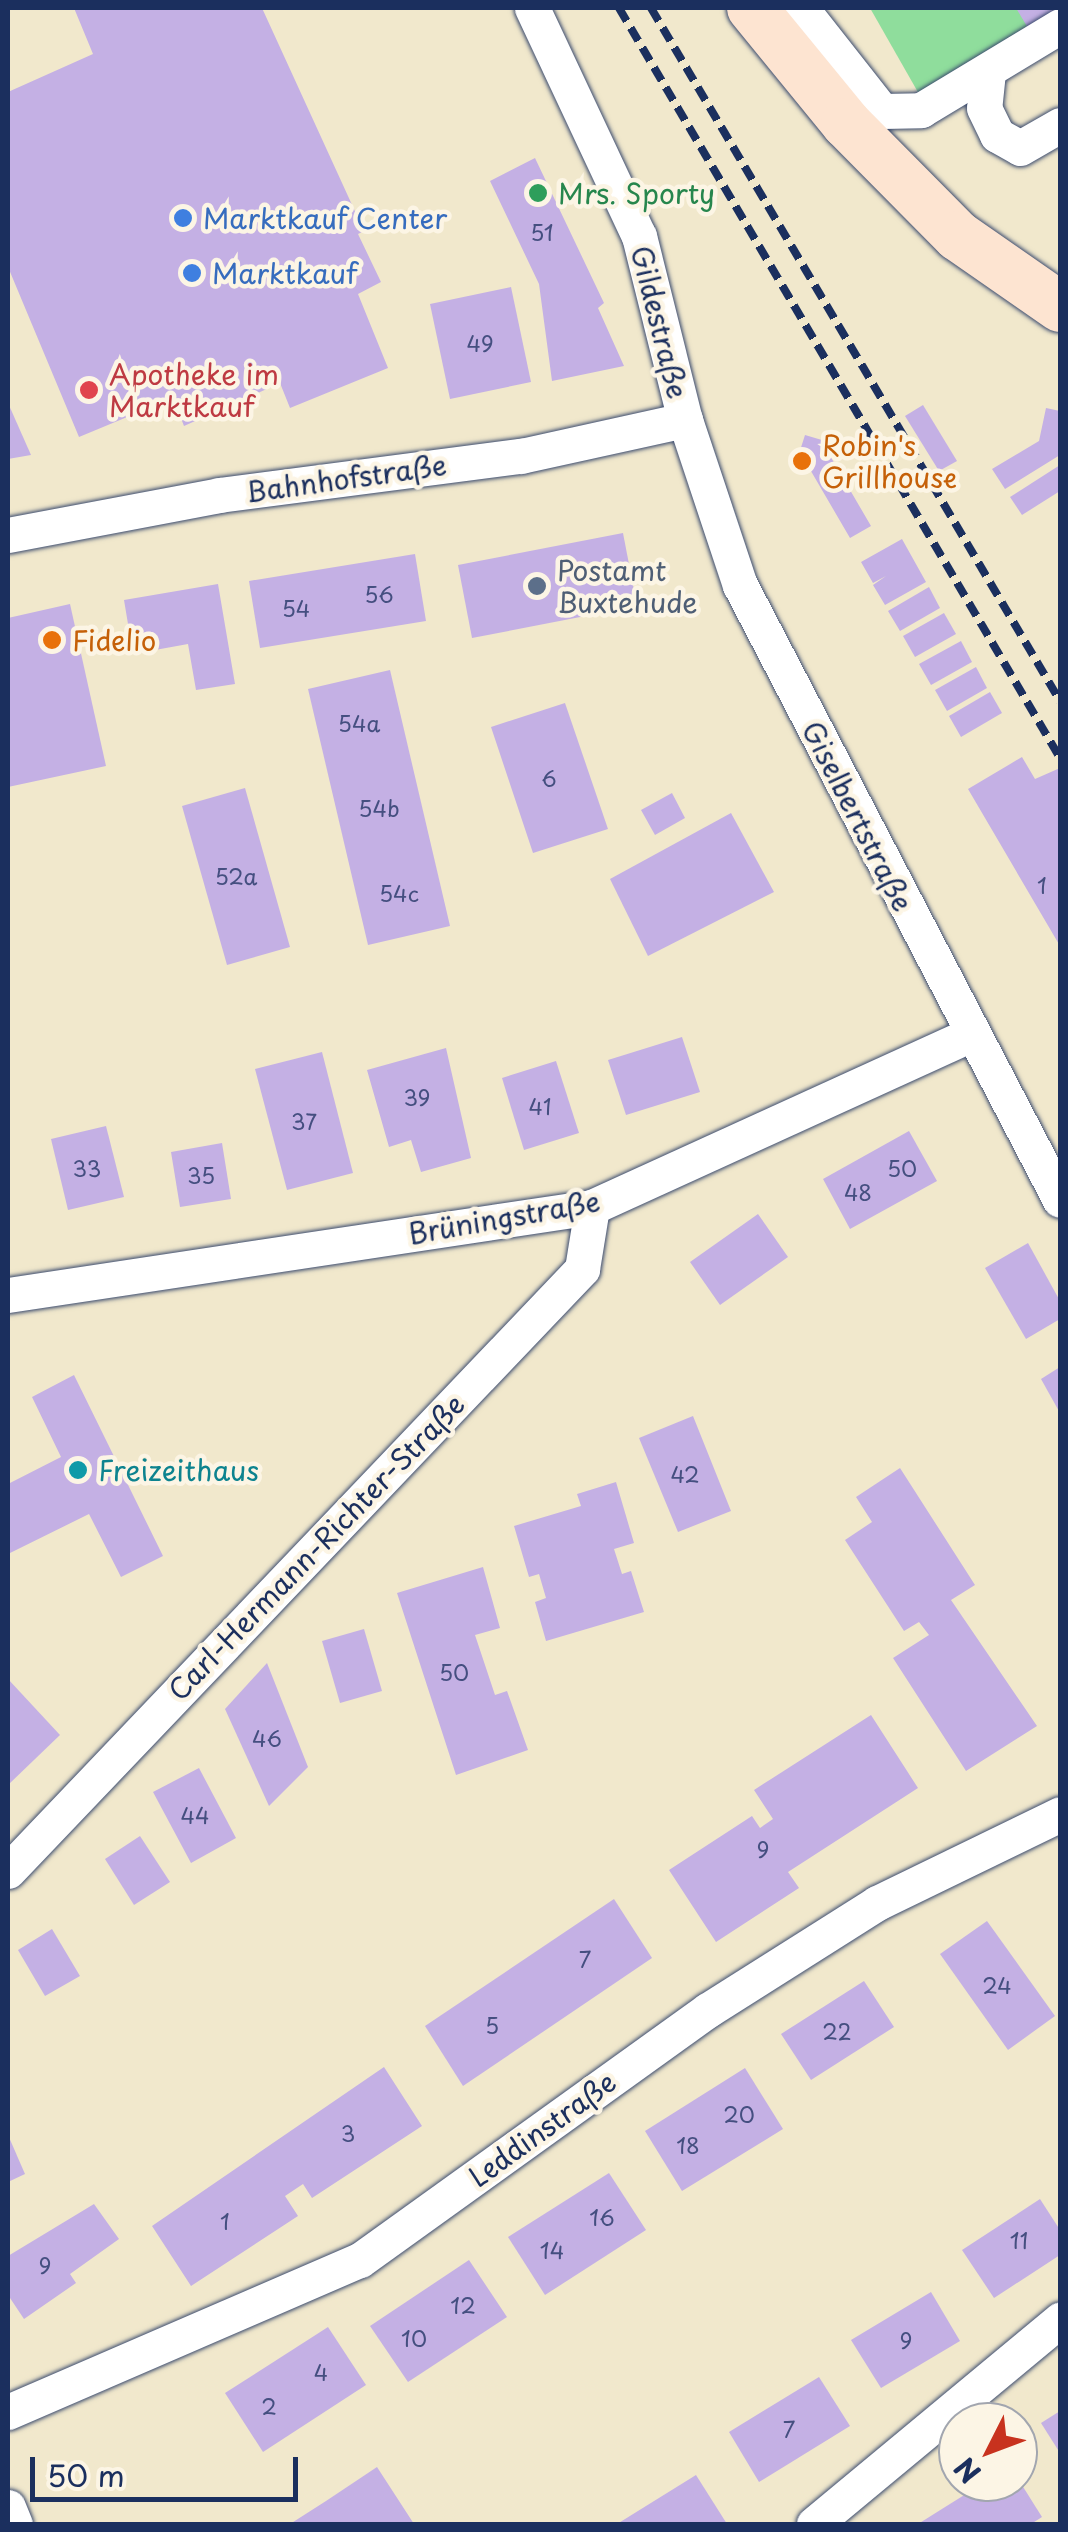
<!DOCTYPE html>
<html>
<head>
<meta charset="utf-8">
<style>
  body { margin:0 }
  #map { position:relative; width:1068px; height:2532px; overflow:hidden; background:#f1e8cc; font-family:"Playpen Sans",sans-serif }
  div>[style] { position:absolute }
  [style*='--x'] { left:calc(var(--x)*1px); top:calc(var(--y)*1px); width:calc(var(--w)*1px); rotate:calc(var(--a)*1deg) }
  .green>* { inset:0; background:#8fdd9c }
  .building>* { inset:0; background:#c4b0e4 }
  .roads { filter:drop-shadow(0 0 2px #3b4b6e) drop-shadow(0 0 2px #3b4b6e) }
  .street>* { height:35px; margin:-17.5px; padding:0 17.5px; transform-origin:17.5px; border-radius:17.5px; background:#fff }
  .secondary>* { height:50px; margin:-25px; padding:0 25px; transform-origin:25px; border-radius:25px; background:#fde4d1 }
  .rail>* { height:8px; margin-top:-4px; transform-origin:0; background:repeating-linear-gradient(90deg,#1b2f5e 0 15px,transparent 0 23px) }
  .dots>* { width:28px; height:28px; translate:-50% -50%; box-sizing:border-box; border:5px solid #fcf5e5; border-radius:50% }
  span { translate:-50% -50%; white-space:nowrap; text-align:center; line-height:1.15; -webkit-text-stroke:9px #fcf5e5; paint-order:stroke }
  .number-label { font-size:22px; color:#454f80 }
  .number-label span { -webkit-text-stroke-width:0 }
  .leisure-label { font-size:28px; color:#27864d }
  .left { translate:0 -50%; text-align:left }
  .shop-label { font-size:28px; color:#366cbe }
  .street-label { font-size:28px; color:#1b2f5e }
  .health-label { font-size:28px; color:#be3a42 }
  .food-label { font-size:28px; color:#c56008 }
  .service-label { font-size:28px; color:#4e5e75 }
  .culture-label { font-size:28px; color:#0d838f }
  .frame { position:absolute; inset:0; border:10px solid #1b2f5e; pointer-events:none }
  .north { position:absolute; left:938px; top:2402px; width:100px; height:100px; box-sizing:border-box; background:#fcf5e5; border:2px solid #a2a6af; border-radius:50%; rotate:228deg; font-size:28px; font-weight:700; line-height:40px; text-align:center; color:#1b2f5e }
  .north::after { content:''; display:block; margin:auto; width:35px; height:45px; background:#c8321e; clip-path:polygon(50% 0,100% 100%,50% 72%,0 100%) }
  .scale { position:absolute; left:30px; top:2457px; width:268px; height:45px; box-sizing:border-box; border:5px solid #1b2f5e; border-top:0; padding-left:12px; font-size:30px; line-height:35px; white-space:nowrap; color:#1b2f5e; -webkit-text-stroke:8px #fcf5e5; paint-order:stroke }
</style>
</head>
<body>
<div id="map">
  <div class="green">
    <i style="clip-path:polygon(870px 8px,1060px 8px,1060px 9px,919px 94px)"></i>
  </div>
  <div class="building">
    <i style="clip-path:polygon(74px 8px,262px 8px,364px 231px,358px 234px,381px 282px,358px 294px,388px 368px,290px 408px,280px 383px,184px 426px,173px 398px,79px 437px,8px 267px,8px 92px,93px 54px)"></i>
    <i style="clip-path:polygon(1016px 8px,1060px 8px,1060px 9px,1028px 28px)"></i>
    <i style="clip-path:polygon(535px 158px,604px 303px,598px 308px,624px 366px,552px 381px,539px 284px,490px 181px)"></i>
    <i style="clip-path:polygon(511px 287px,531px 382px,450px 399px,430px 304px)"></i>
    <i style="clip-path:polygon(8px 403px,31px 455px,8px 459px)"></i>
    <i style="clip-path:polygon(923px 405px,957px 461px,939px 471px,905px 416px)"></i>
    <i style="clip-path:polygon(1046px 408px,1060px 411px,1060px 455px,1005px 489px,992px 469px,1039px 441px)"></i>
    <i style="clip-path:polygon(805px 435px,832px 443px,829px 454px,871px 526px,850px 538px,808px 466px,796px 463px)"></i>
    <i style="clip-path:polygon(1060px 465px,1060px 491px,1022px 515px,1010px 497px)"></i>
    <i style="clip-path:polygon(623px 533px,637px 606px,472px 638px,458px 565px)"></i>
    <i style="clip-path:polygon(902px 539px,926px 582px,885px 605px,873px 585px,886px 576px,873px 583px,861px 562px)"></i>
    <i style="clip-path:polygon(415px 554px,426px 621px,260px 648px,249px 581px)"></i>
    <i style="clip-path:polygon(218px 584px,235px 684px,196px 690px,188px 644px,133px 654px,124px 600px)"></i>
    <i style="clip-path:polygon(929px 587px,940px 608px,900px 631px,888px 611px)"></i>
    <i style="clip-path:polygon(70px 604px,106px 766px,8px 787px,8px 618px)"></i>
    <i style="clip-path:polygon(944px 613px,956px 634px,915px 657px,903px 636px)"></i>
    <i style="clip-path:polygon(961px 641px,972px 662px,931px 685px,919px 664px)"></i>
    <i style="clip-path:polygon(976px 667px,987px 688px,947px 711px,935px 690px)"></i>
    <i style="clip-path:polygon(390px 670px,450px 926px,368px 945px,308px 689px)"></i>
    <i style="clip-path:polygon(990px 692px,1002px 713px,961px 737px,949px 716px)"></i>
    <i style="clip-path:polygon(565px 703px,608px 829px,533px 853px,491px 727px)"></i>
    <i style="clip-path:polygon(1022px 757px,1035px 779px,1060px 768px,1060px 946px,968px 789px)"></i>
    <i style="clip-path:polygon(245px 788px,290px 947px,227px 965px,182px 806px)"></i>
    <i style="clip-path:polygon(672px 793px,685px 818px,655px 835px,641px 810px)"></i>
    <i style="clip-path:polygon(731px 813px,774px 892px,648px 956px,610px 879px)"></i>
    <i style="clip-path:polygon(682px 1037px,700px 1092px,626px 1115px,608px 1060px)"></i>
    <i style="clip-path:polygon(446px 1048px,471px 1158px,421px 1172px,411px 1140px,389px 1147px,367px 1070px)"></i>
    <i style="clip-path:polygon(322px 1052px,353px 1173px,287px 1190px,255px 1069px)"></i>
    <i style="clip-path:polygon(556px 1061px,579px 1133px,524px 1150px,502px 1078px)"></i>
    <i style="clip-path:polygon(106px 1126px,124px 1197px,68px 1210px,51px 1139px)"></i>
    <i style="clip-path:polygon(909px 1131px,937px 1181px,850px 1229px,823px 1179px)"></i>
    <i style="clip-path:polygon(222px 1143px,231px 1199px,180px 1207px,171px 1152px)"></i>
    <i style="clip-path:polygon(758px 1214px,788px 1257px,720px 1305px,690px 1262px)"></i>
    <i style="clip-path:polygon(1028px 1243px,1060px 1301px,1060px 1319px,1026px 1339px,985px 1268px)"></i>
    <i style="clip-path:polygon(1060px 1367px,1060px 1413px,1041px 1379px)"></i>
    <i style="clip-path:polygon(74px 1375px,163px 1556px,121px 1577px,89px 1514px,8px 1554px,8px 1484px,61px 1457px,32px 1397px)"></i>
    <i style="clip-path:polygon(693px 1416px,731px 1511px,678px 1532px,639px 1438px)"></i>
    <i style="clip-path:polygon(900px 1468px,975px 1585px,951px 1600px,1037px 1726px,966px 1771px,893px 1658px,929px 1635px,919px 1622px,904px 1631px,845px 1540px,872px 1522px,856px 1497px)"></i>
    <i style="clip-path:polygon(616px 1482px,634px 1543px,614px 1549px,622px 1574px,631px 1571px,644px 1612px,546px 1641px,535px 1602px,546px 1598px,539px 1574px,529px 1577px,514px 1526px,581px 1506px,577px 1494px)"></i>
    <i style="clip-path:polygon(483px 1567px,500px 1628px,475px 1635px,495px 1695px,507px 1691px,528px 1750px,456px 1775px,397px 1593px)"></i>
    <i style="clip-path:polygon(364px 1629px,382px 1691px,340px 1703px,322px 1641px)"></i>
    <i style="clip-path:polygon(267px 1663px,308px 1767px,269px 1806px,225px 1709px)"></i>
    <i style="clip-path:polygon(8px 1679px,60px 1735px,8px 1785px)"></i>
    <i style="clip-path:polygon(871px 1715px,918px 1788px,788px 1872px,799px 1888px,716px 1942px,669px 1870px,752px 1816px,760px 1828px,773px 1819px,754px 1790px)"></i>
    <i style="clip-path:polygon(199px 1768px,236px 1838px,191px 1863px,153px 1792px)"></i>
    <i style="clip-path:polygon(140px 1836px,170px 1882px,134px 1905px,105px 1859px)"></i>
    <i style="clip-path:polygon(614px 1899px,652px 1958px,463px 2086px,425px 2026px)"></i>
    <i style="clip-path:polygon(987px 1921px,1055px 2016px,1008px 2050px,940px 1954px)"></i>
    <i style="clip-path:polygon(52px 1929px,80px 1976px,45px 1996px,18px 1950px)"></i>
    <i style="clip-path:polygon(864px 1981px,894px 2027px,811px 2080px,781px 2034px)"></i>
    <i style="clip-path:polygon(384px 2067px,422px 2126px,312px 2198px,303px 2184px,285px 2196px,298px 2216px,191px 2286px,152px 2226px)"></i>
    <i style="clip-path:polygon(745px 2068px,783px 2129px,682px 2191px,645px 2131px)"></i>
    <i style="clip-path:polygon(8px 2135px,25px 2174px,8px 2182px)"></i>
    <i style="clip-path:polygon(609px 2173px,646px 2230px,545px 2295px,508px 2237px)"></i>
    <i style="clip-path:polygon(1040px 2199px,1060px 2230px,1060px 2255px,994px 2298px,962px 2250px)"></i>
    <i style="clip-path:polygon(94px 2204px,119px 2239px,70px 2274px,76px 2283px,24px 2319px,8px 2295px,8px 2256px)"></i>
    <i style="clip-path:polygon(469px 2260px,507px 2317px,408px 2382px,370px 2326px)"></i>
    <i style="clip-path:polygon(931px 2292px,960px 2341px,881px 2388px,851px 2340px)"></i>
    <i style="clip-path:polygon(328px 2327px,366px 2385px,263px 2452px,225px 2393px)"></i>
    <i style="clip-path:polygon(819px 2377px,850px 2426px,759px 2482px,729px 2432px)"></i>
    <i style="clip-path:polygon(1060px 2411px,1060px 2453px,1041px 2423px)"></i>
    <i style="clip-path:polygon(377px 2467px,414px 2524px,290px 2524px,326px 2501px)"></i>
    <i style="clip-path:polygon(696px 2475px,727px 2524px,617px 2524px)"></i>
    <i style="clip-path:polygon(985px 2482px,1020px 2482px,1042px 2517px,1031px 2524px,918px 2524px)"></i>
  </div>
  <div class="roads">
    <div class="street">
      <i style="--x:532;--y:8;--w:252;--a:64.9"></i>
      <i style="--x:639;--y:236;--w:190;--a:76"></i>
      <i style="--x:685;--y:420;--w:174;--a:71.6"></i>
      <i style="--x:740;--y:585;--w:693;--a:62.51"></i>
      <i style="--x:801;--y:8;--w:131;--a:51.8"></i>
      <i style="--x:882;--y:111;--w:39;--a:-1"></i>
      <i style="--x:921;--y:110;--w:162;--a:-31.1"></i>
      <i style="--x:988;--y:72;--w:36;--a:96"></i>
      <i style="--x:984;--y:108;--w:30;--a:64"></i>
      <i style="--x:997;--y:135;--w:26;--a:29"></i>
      <i style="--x:1020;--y:148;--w:46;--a:-29.9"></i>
      <i style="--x:8;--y:535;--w:215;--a:-10.7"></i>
      <i style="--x:219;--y:495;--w:305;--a:-7.4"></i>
      <i style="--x:521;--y:456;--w:168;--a:-12.4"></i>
      <i style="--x:8;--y:1295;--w:591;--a:-8.57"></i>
      <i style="--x:592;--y:1207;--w:415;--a:-24.5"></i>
      <i style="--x:8;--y:1871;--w:832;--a:-46.36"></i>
      <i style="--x:582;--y:1269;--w:63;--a:-80.8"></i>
      <i style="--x:8;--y:2412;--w:383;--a:-23.4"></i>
      <i style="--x:360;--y:2260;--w:428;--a:-35.7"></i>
      <i style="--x:708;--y:2010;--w:200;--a:-32.3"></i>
      <i style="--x:877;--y:1903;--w:203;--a:-25.9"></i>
      <i style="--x:8;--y:2507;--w:18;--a:68"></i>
      <i style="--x:814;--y:2524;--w:320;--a:-39.7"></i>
    </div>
    <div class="secondary">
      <i style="--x:752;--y:8;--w:149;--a:50.7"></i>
      <i style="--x:846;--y:123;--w:159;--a:45.3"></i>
      <i style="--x:958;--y:236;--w:124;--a:34.8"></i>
    </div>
  </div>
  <div class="rail">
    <i style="--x:619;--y:8;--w:870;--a:59.54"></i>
    <i style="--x:651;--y:8;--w:805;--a:59.45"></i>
  </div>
  <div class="dots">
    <i style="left:538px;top:193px;background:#2e9e5b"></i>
    <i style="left:183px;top:218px;background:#3f7fe0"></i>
    <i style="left:192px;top:273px;background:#3f7fe0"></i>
    <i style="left:89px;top:390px;background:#e0444e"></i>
    <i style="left:802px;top:461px;background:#e8710a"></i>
    <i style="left:537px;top:586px;background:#5c6f8a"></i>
    <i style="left:52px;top:640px;background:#e8710a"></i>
    <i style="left:78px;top:1470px;background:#0f9aa8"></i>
  </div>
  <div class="number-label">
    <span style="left:542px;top:232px">51</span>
    <span style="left:480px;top:343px">49</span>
    <span style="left:379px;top:594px">56</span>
    <span style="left:296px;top:608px">54</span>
    <span style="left:359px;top:723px">54a</span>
    <span style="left:549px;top:778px">6</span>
    <span style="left:379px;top:808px">54b</span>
    <span style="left:236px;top:876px">52a</span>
    <span style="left:1042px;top:885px">1</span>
    <span style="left:399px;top:893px">54c</span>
    <span style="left:417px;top:1097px">39</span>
    <span style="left:540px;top:1106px">41</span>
    <span style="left:304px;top:1121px">37</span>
    <span style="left:87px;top:1168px">33</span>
    <span style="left:902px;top:1168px">50</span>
    <span style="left:201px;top:1175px">35</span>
    <span style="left:858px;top:1192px">48</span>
    <span style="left:685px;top:1474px">42</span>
    <span style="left:454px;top:1672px">50</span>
    <span style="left:267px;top:1738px">46</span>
    <span style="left:195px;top:1815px">44</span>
    <span style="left:763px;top:1849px">9</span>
    <span style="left:585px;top:1959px">7</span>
    <span style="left:997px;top:1985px">24</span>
    <span style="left:492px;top:2025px">5</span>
    <span style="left:837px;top:2031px">22</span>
    <span style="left:739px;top:2114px">20</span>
    <span style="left:348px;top:2133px">3</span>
    <span style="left:688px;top:2145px">18</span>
    <span style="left:602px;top:2217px">16</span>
    <span style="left:225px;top:2221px">1</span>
    <span style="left:1019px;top:2240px">11</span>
    <span style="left:552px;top:2250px">14</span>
    <span style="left:45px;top:2265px">9</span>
    <span style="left:463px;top:2305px">12</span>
    <span style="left:414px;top:2338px">10</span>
    <span style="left:906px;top:2340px">9</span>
    <span style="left:321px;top:2372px">4</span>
    <span style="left:269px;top:2406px">2</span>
    <span style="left:789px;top:2429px">7</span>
  </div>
  <div class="leisure-label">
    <span class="left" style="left:558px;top:193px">Mrs. Sporty</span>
  </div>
  <div class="shop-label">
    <span class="left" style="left:203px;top:218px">Marktkauf Center</span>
    <span class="left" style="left:212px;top:273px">Marktkauf</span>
  </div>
  <div class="street-label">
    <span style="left:660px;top:322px;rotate:76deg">Gildestraße</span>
    <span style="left:346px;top:478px;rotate:-8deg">Bahnhofstraße</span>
    <span style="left:858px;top:816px;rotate:63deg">Giselbertstraße</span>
    <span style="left:504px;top:1217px;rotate:-10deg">Brüningstraße</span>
    <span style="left:316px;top:1547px;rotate:-46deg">Carl-Hermann-Richter-Straße</span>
    <span style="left:542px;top:2129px;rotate:-36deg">Leddinstraße</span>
  </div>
  <div class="health-label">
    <span class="left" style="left:109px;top:390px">Apotheke im<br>Marktkauf</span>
  </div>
  <div class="food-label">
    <span class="left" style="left:822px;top:461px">Robin's<br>Grillhouse</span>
    <span class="left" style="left:72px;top:640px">Fidelio</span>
  </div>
  <div class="service-label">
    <span class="left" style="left:557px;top:586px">Postamt<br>Buxtehude</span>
  </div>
  <div class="culture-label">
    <span class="left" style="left:98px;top:1470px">Freizeithaus</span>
  </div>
  <div class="frame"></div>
  <div class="north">N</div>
  <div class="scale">50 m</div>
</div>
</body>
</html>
